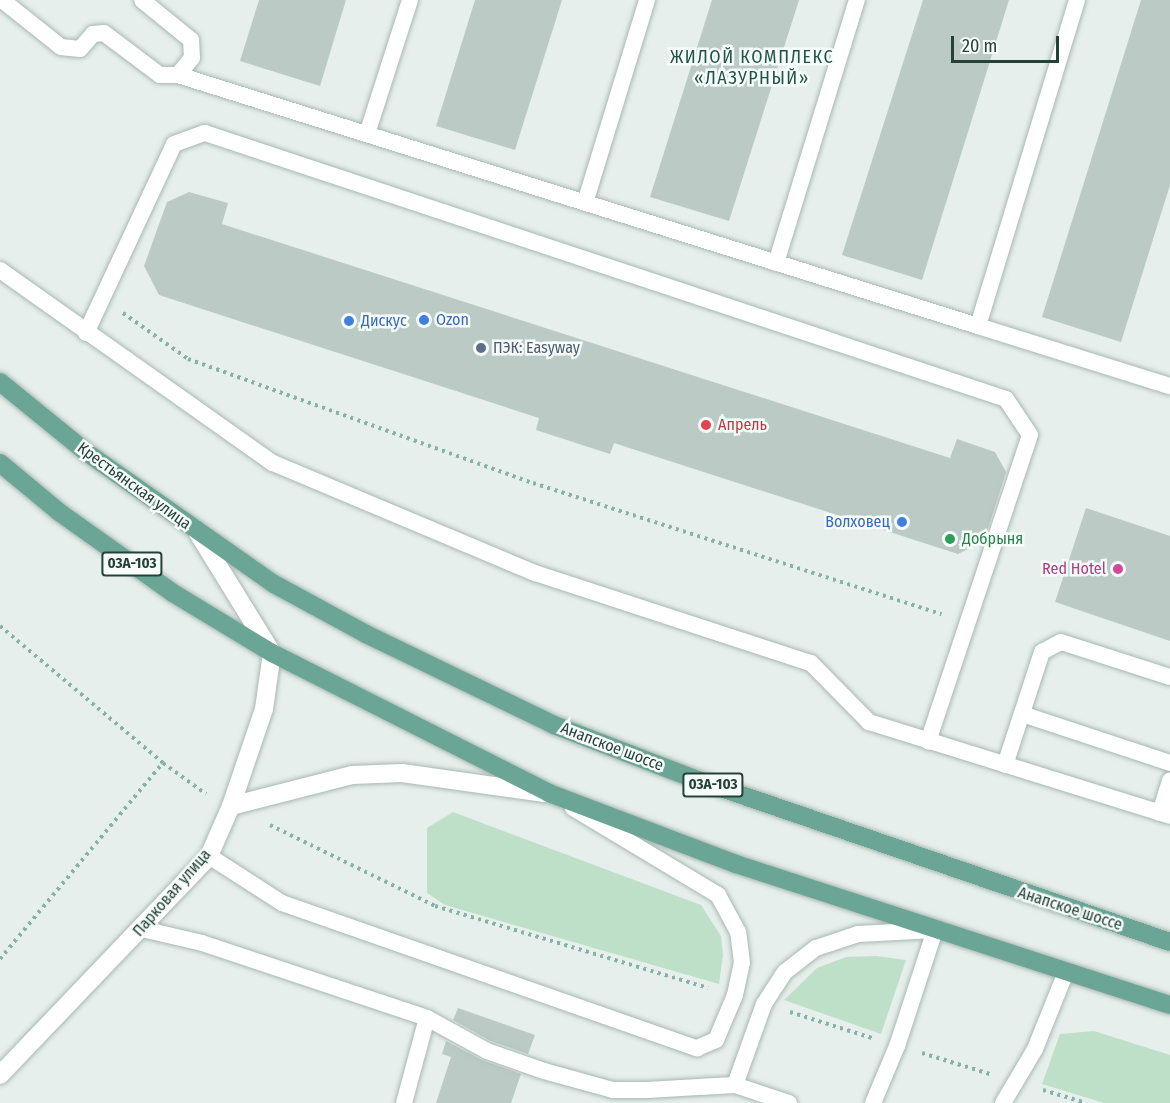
<!DOCTYPE html>
<html>
<head>
<meta charset="utf-8">
<style>
  body { margin:0 }
  #map { position:relative; width:1170px; height:1103px; overflow:hidden; background:#e6efeb; font-family:"Fira Sans Condensed",sans-serif }
  div>[style] { position:absolute }
  [style*='--x'] { left:calc(var(--x)*1px); top:calc(var(--y)*1px); width:calc(var(--w)*1px); rotate:calc(var(--a)*1deg) }
  .green>* { inset:0; background:#bfe0c8 }
  .building>* { inset:0; background:#bbcac4 }
  .path>* { height:4px; margin-top:-2px; transform-origin:0; background:repeating-linear-gradient(90deg,#86b3a5 0 3px,transparent 0 7.5px) }
  .roads { filter:drop-shadow(0 0 2px #a8b8b2) drop-shadow(0 0 2px #a8b8b2) }
  .service>* { height:16px; margin:-8px; padding:0 8px; transform-origin:8px; border-radius:8px; background:#fff }
  .secondary>* { height:18px; margin:-9px; padding:0 9px; transform-origin:9px; border-radius:9px; background:#fff }
  .primary>* { height:18px; margin:-9px; padding:0 9px; transform-origin:9px; border-radius:9px; background:#6aa596 }
  .dots>* { width:16px; height:16px; translate:-50% -50%; box-sizing:border-box; border:3px solid #f7fbf9; border-radius:50% }
  span { translate:-50% -50%; white-space:nowrap; text-align:center; line-height:1.15; -webkit-text-stroke:5px #f7fbf9; paint-order:stroke }
  .shield-label span { padding:2px 4px; background:#f7fbf9; border:2px solid; border-radius:4px; -webkit-text-stroke-width:0 }
  .shield-label { font-size:15px; color:#24423a; font-weight:700 }
  .shop-label { font-size:16px; color:#366cbe }
  .left { translate:0 -50%; text-align:left }
  .right { translate:-100% -50%; text-align:right }
  .service-label { font-size:16px; color:#4e5e75 }
  .health-label { font-size:16px; color:#be3a42 }
  .street-label { font-size:16px; color:#24423a }
  .leisure-label { font-size:16px; color:#27864d }
  .hotel-label { font-size:16px; color:#b23c85 }
  .neighbourhood-label { font-size:18px; color:#1f5548; letter-spacing:1.5px }
  .scale { position:absolute; left:951px; top:36px; width:108px; height:27px; box-sizing:border-box; border:3px solid #24423a; border-top:0; padding-left:8px; font-size:18px; line-height:21px; white-space:nowrap; color:#24423a; -webkit-text-stroke:4px #f7fbf9; paint-order:stroke }
</style>
</head>
<body>
<div id="map">
  <div class="green">
    <i style="clip-path:polygon(453px 812px,701px 905px,721px 936px,723px 955px,719px 984px,445px 905px,427px 893px,427px 828px)"></i>
    <i style="clip-path:polygon(876px 956px,906px 960px,881px 1034px,784px 1000px,817px 968px,846px 957px)"></i>
    <i style="clip-path:polygon(1094px 1031px,1170px 1055px,1170px 1103px,1104px 1103px,1042px 1084px,1060px 1034px)"></i>
  </div>
  <div class="building">
    <i style="clip-path:polygon(259px 0,346px 0,320px 86px,240px 61px)"></i>
    <i style="clip-path:polygon(475px 0,562px 0,515px 150px,436px 126px)"></i>
    <i style="clip-path:polygon(712px 0,799px 0,729px 221px,650px 197px)"></i>
    <i style="clip-path:polygon(923px 0,1009px 0,922px 280px,842px 255px)"></i>
    <i style="clip-path:polygon(1141px 0,1170px 0,1170px 185px,1121px 342px,1042px 317px)"></i>
    <i style="clip-path:polygon(189px 192px,228px 203px,222px 224px,950px 458px,957px 439px,995px 452px,1006px 472px,984px 541px,958px 554px,614px 443px,610px 454px,536px 430px,539px 418px,159px 295px,144px 266px,167px 202px)"></i>
    <i style="clip-path:polygon(1086px 508px,1170px 536px,1170px 641px,1055px 602px)"></i>
    <i style="clip-path:polygon(458px 1008px,535px 1035px,528px 1054px,491px 1041px,453px 1020px)"></i>
    <i style="clip-path:polygon(446px 1041px,482px 1060px,521px 1074px,511px 1103px,436px 1103px,451px 1057px,442px 1054px)"></i>
  </div>
  <div class="path">
    <i style="--x:123;--y:313;--w:80;--a:35.3"></i>
    <i style="--x:188;--y:359;--w:367;--a:19.8"></i>
    <i style="--x:533;--y:483;--w:429;--a:17.8"></i>
    <i style="--x:0;--y:626;--w:213;--a:40"></i>
    <i style="--x:163;--y:763;--w:53;--a:35.8"></i>
    <i style="--x:270;--y:825;--w:184;--a:26.1"></i>
    <i style="--x:435;--y:906;--w:285;--a:16.7"></i>
    <i style="--x:0;--y:959;--w:255;--a:-50.3"></i>
    <i style="--x:790;--y:1012;--w:86;--a:17.6"></i>
    <i style="--x:922;--y:1053;--w:71;--a:17.2"></i>
    <i style="--x:1043;--y:1090;--w:45;--a:16.8"></i>
  </div>
  <div class="roads">
    <div class="service">
      <i style="--x:2;--y:0;--w:75;--a:38.5"></i>
      <i style="--x:61;--y:47;--w:19;--a:6"></i>
      <i style="--x:80;--y:49;--w:20;--a:-49"></i>
      <i style="--x:93;--y:34;--w:11;--a:-5"></i>
      <i style="--x:104;--y:33;--w:70;--a:36.9"></i>
      <i style="--x:160;--y:75;--w:18;--a:0"></i>
      <i style="--x:178;--y:75;--w:22;--a:-51"></i>
      <i style="--x:192;--y:58;--w:18;--a:-93"></i>
      <i style="--x:191;--y:40;--w:63;--a:-140.8"></i>
      <i style="--x:178;--y:75;--w:838;--a:17.42"></i>
      <i style="--x:978;--y:326;--w:341;--a:-73.1"></i>
      <i style="--x:367;--y:134;--w:141;--a:-72.2"></i>
      <i style="--x:585;--y:203;--w:212;--a:-73"></i>
      <i style="--x:776;--y:263;--w:275;--a:-72.9"></i>
      <i style="--x:0;--y:270;--w:334;--a:35.3"></i>
      <i style="--x:273;--y:463;--w:284;--a:22.8"></i>
      <i style="--x:535;--y:573;--w:290;--a:18.1"></i>
      <i style="--x:811;--y:663;--w:83;--a:45.5"></i>
      <i style="--x:869;--y:722;--w:315;--a:17.3"></i>
      <i style="--x:978;--y:326;--w:201;--a:17.4"></i>
      <i style="--x:86;--y:333;--w:208;--a:-65"></i>
      <i style="--x:174;--y:144;--w:33;--a:-20"></i>
      <i style="--x:205;--y:133;--w:844;--a:18.37"></i>
      <i style="--x:1006;--y:399;--w:43;--a:56.3"></i>
      <i style="--x:1030;--y:435;--w:323;--a:108.4"></i>
      <i style="--x:1022;--y:714;--w:156;--a:18.3"></i>
      <i style="--x:1005;--y:765;--w:119;--a:-71.9"></i>
      <i style="--x:1042;--y:652;--w:21;--a:-28"></i>
      <i style="--x:1061;--y:642;--w:114;--a:17.8"></i>
      <i style="--x:1160;--y:813;--w:34;--a:-73"></i>
      <i style="--x:209;--y:856;--w:87;--a:32.8"></i>
      <i style="--x:282;--y:903;--w:440;--a:19.3"></i>
      <i style="--x:697;--y:1048;--w:21;--a:-23"></i>
      <i style="--x:716;--y:1040;--w:49;--a:-67.1"></i>
      <i style="--x:735;--y:995;--w:33;--a:-78"></i>
      <i style="--x:742;--y:963;--w:31;--a:-97"></i>
      <i style="--x:738;--y:932;--w:42;--a:-118.4"></i>
      <i style="--x:718;--y:895;--w:169;--a:-149"></i>
      <i style="--x:142;--y:929;--w:62;--a:13.1"></i>
      <i style="--x:202;--y:943;--w:237;--a:18.4"></i>
      <i style="--x:427;--y:1018;--w:68;--a:28.8"></i>
      <i style="--x:487;--y:1051;--w:60;--a:19.3"></i>
      <i style="--x:544;--y:1071;--w:72;--a:15.4"></i>
      <i style="--x:613;--y:1090;--w:34;--a:0"></i>
      <i style="--x:647;--y:1090;--w:88;--a:-3.3"></i>
      <i style="--x:735;--y:1085;--w:86;--a:-70.3"></i>
      <i style="--x:764;--y:1004;--w:38;--a:-57"></i>
      <i style="--x:785;--y:972;--w:39;--a:-38"></i>
      <i style="--x:816;--y:948;--w:44;--a:-18.4"></i>
      <i style="--x:858;--y:934;--w:77;--a:-3"></i>
      <i style="--x:935;--y:930;--w:122;--a:108.1"></i>
      <i style="--x:897;--y:1046;--w:62;--a:112.8"></i>
      <i style="--x:735;--y:1085;--w:57;--a:18.4"></i>
      <i style="--x:404;--y:1103;--w:88;--a:-74.9"></i>
      <i style="--x:1003;--y:1103;--w:63;--a:-59.3"></i>
      <i style="--x:1035;--y:1049;--w:83;--a:-68.1"></i>
    </div>
    <div class="secondary">
      <i style="--x:231;--y:806;--w:125;--a:-14.4"></i>
      <i style="--x:352;--y:775;--w:50;--a:-2.3"></i>
      <i style="--x:402;--y:773;--w:144;--a:8"></i>
      <i style="--x:0;--y:1075;--w:303;--a:-46.3"></i>
      <i style="--x:209;--y:856;--w:55;--a:-66.3"></i>
      <i style="--x:231;--y:806;--w:102;--a:-71.2"></i>
      <i style="--x:264;--y:709;--w:57;--a:-81.9"></i>
      <i style="--x:272;--y:653;--w:141;--a:-121.7"></i>
    </div>
    <div class="primary">
      <i style="--x:0;--y:382;--w:111;--a:39.1"></i>
      <i style="--x:86;--y:452;--w:230;--a:35.1"></i>
      <i style="--x:274;--y:584;--w:105;--a:28.5"></i>
      <i style="--x:366;--y:634;--w:209;--a:25.8"></i>
      <i style="--x:554;--y:725;--w:148;--a:21"></i>
      <i style="--x:692;--y:778;--w:505;--a:18.94"></i>
      <i style="--x:0;--y:463;--w:77;--a:39.7"></i>
      <i style="--x:59;--y:512;--w:140;--a:35.4"></i>
      <i style="--x:173;--y:593;--w:116;--a:31.2"></i>
      <i style="--x:272;--y:653;--w:310;--a:26.8"></i>
      <i style="--x:549;--y:793;--w:200;--a:20.8"></i>
      <i style="--x:736;--y:864;--w:456;--a:18"></i>
    </div>
  </div>
  <div class="dots">
    <i style="left:424px;top:320px;background:#3f7fe0"></i>
    <i style="left:349px;top:321px;background:#3f7fe0"></i>
    <i style="left:481px;top:348px;background:#5c6f8a"></i>
    <i style="left:706px;top:425px;background:#e0444e"></i>
    <i style="left:902px;top:522px;background:#3f7fe0"></i>
    <i style="left:950px;top:539px;background:#2e9e5b"></i>
    <i style="left:1118px;top:569px;background:#d1479c"></i>
  </div>
  <div class="shield-label">
    <span style="left:132px;top:564px">03А-103</span>
    <span style="left:713px;top:785px">03А-103</span>
  </div>
  <div class="shop-label">
    <span class="left" style="left:436px;top:320px">Ozon</span>
    <span class="left" style="left:361px;top:321px">Дискус</span>
    <span class="right" style="left:890px;top:522px">Волховец</span>
  </div>
  <div class="service-label">
    <span class="left" style="left:493px;top:348px">ПЭК: Easyway</span>
  </div>
  <div class="health-label">
    <span class="left" style="left:718px;top:425px">Апрель</span>
  </div>
  <div class="street-label">
    <span style="left:134px;top:486px;rotate:36deg">Крестьянская улица</span>
    <span style="left:612px;top:747px;rotate:21deg">Анапское шоссе</span>
    <span style="left:172px;top:893px;rotate:-49deg">Парковая улица</span>
    <span style="left:1070px;top:909px;rotate:18deg">Анапское шоссе</span>
  </div>
  <div class="leisure-label">
    <span class="left" style="left:962px;top:539px">Добрыня</span>
  </div>
  <div class="hotel-label">
    <span class="right" style="left:1106px;top:569px">Red Hotel</span>
  </div>
  <div class="neighbourhood-label">
    <span style="left:752px;top:68px">ЖИЛОЙ КОМПЛЕКС<br>«ЛАЗУРНЫЙ»</span>
  </div>
  <div class="scale">20 m</div>
</div>
</body>
</html>
